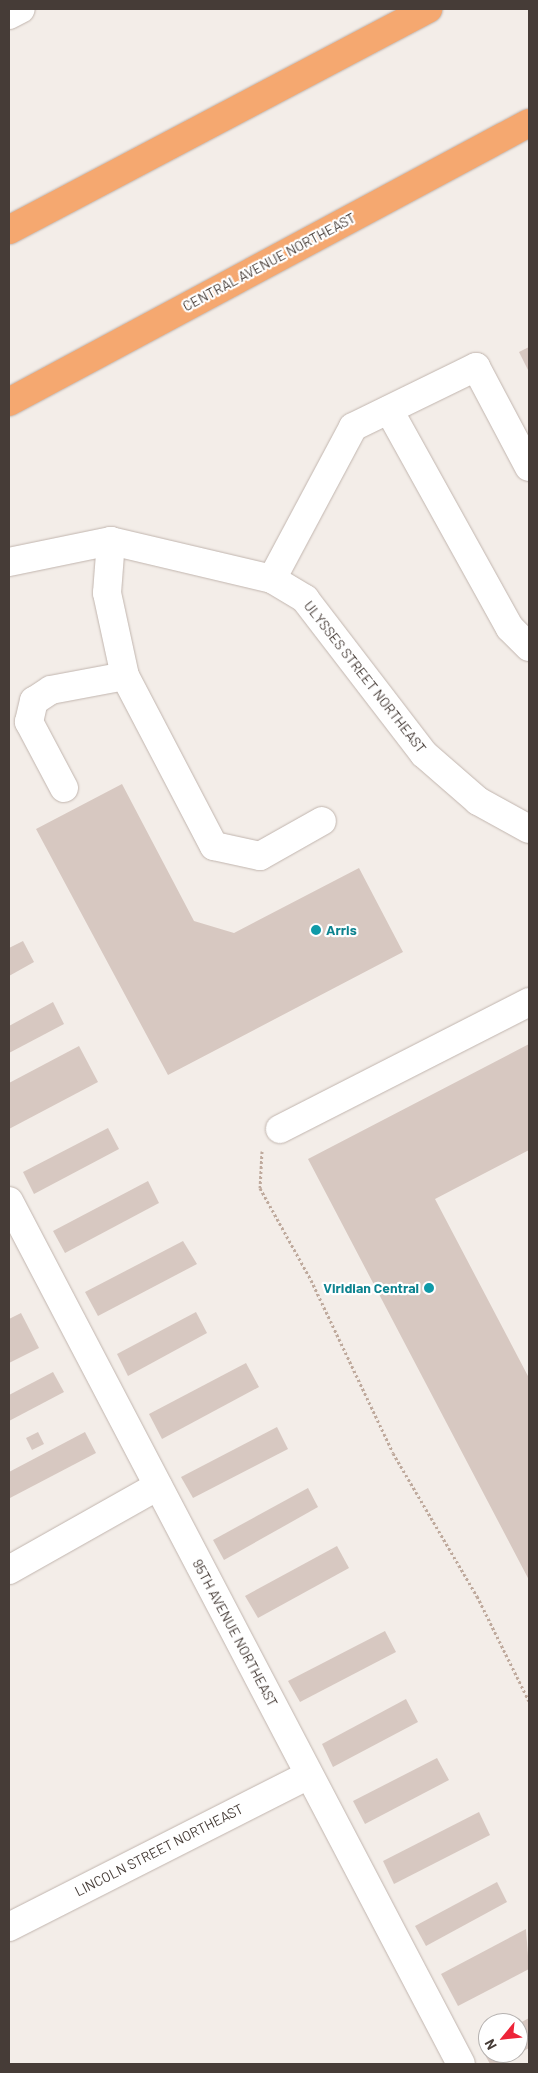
<!DOCTYPE html>
<html>
<head>
<meta charset="utf-8">
<style>
  body { margin:0 }
  #map { position:relative; width:538px; height:2073px; overflow:hidden; background:#f3ede8; font-family:Barlow,sans-serif }
  div>[style] { position:absolute }
  [style*='--x'] { left:calc(var(--x)*1px); top:calc(var(--y)*1px); width:calc(var(--w)*1px); rotate:calc(var(--a)*1deg) }
  .building>* { inset:0; background:#d7c8c1 }
  .path>* { height:3px; margin-top:-1.5px; transform-origin:0; background:repeating-linear-gradient(90deg,#bfaa9d 0 2.5px,transparent 0 5px) }
  .roads { filter:drop-shadow(0 0 1px #c1b5ae) drop-shadow(0 0 1px #c1b5ae) }
  .minor>* { height:28px; margin:-14px; padding:0 14px; transform-origin:14px; border-radius:14px; background:#fff }
  .highway>* { height:28px; margin:-14px; padding:0 14px; transform-origin:14px; border-radius:14px; background:#f5a870 }
  .dots>* { width:14px; height:14px; translate:-50% -50%; box-sizing:border-box; border:2px solid #fff; border-radius:50% }
  span { translate:-50% -50%; white-space:nowrap; text-align:center; line-height:1.15; -webkit-text-stroke:4.5px #fff; paint-order:stroke }
  .street-label { font-size:14px; color:#463c37 }
  .culture-label { font-size:14px; color:#0d838f; font-weight:700 }
  .left { translate:0 -50%; text-align:left }
  .right { translate:-100% -50%; text-align:right }
  .frame { position:absolute; inset:0; border:10px solid #463c37; pointer-events:none }
  .north { position:absolute; left:478px; top:2013px; width:50px; height:50px; box-sizing:border-box; background:#fff; border:1px solid #b5b1af; border-radius:50%; rotate:242deg; font-size:14px; font-weight:700; line-height:20px; text-align:center; color:#463c37 }
  .north::after { content:''; display:block; margin:auto; width:18px; height:22px; background:#ed2438; clip-path:polygon(50% 0,100% 100%,50% 72%,0 100%) }
</style>
</head>
<body>
<div id="map">
  <div class="building">
    <i style="clip-path:polygon(529px 347px,529px 372px,519px 352px)"></i>
    <i style="clip-path:polygon(122px 784px,194px 921px,234px 933px,359px 868px,403px 952px,168px 1075px,36px 829px)"></i>
    <i style="clip-path:polygon(23px 941px,34px 962px,9px 976px,9px 948px)"></i>
    <i style="clip-path:polygon(53px 1002px,64px 1024px,9px 1053px,9px 1026px)"></i>
    <i style="clip-path:polygon(529px 1044px,529px 1150px,435px 1199px,529px 1378px,529px 1580px,308px 1159px)"></i>
    <i style="clip-path:polygon(79px 1046px,98px 1082px,9px 1129px,9px 1083px)"></i>
    <i style="clip-path:polygon(108px 1128px,119px 1149px,34px 1194px,23px 1172px)"></i>
    <i style="clip-path:polygon(148px 1181px,159px 1203px,65px 1253px,53px 1231px)"></i>
    <i style="clip-path:polygon(183px 1241px,197px 1264px,98px 1316px,85px 1292px)"></i>
    <i style="clip-path:polygon(196px 1312px,207px 1333px,128px 1376px,117px 1354px)"></i>
    <i style="clip-path:polygon(21px 1313px,39px 1348px,9px 1363px,9px 1319px)"></i>
    <i style="clip-path:polygon(246px 1363px,259px 1387px,162px 1439px,149px 1414px)"></i>
    <i style="clip-path:polygon(53px 1372px,64px 1392px,9px 1421px,9px 1395px)"></i>
    <i style="clip-path:polygon(277px 1427px,288px 1449px,193px 1498px,181px 1477px)"></i>
    <i style="clip-path:polygon(38px 1432px,44px 1444px,32px 1450px,26px 1438px)"></i>
    <i style="clip-path:polygon(85px 1432px,96px 1453px,10px 1498px,9px 1472px)"></i>
    <i style="clip-path:polygon(308px 1488px,318px 1507px,224px 1560px,213px 1540px)"></i>
    <i style="clip-path:polygon(337px 1546px,349px 1568px,258px 1618px,245px 1596px)"></i>
    <i style="clip-path:polygon(385px 1631px,396px 1652px,300px 1702px,288px 1681px)"></i>
    <i style="clip-path:polygon(406px 1699px,418px 1722px,333px 1767px,322px 1744px)"></i>
    <i style="clip-path:polygon(437px 1758px,449px 1780px,365px 1824px,353px 1801px)"></i>
    <i style="clip-path:polygon(479px 1812px,490px 1835px,394px 1884px,383px 1861px)"></i>
    <i style="clip-path:polygon(497px 1882px,507px 1902px,426px 1946px,415px 1926px)"></i>
    <i style="clip-path:polygon(526px 1929px,529px 1969px,458px 2006px,441px 1974px)"></i>
    <i style="clip-path:polygon(529px 2018px,529px 2048px,498px 2064px,490px 2064px,479px 2044px,488px 2040px,488px 2053px,518px 2053px,518px 2024px)"></i>
  </div>
  <div class="path">
    <i style="--x:262;--y:1151;--w:37;--a:93"></i>
    <i style="--x:260;--y:1188;--w:105;--a:61"></i>
    <i style="--x:311;--y:1280;--w:191;--a:64.6"></i>
    <i style="--x:393;--y:1453;--w:166;--a:59.6"></i>
    <i style="--x:477;--y:1596;--w:117;--a:63.7"></i>
  </div>
  <div class="roads">
    <div class="minor">
      <i style="--x:9;--y:15;--w:13;--a:-27"></i>
      <i style="--x:389;--y:410;--w:249;--a:61"></i>
      <i style="--x:510;--y:628;--w:27;--a:45"></i>
      <i style="--x:111;--y:541;--w:52;--a:94.4"></i>
      <i style="--x:107;--y:593;--w:85;--a:77.8"></i>
      <i style="--x:125;--y:676;--w:192;--a:62.4"></i>
      <i style="--x:214;--y:846;--w:47;--a:12.3"></i>
      <i style="--x:260;--y:856;--w:71;--a:-29.4"></i>
      <i style="--x:9;--y:562;--w:104;--a:-11.6"></i>
      <i style="--x:111;--y:541;--w:165;--a:13.3"></i>
      <i style="--x:272;--y:579;--w:39;--a:31"></i>
      <i style="--x:305;--y:599;--w:195;--a:52.5"></i>
      <i style="--x:424;--y:754;--w:72;--a:41"></i>
      <i style="--x:478;--y:801;--w:58;--a:28.8"></i>
      <i style="--x:272;--y:579;--w:172;--a:-61.9"></i>
      <i style="--x:353;--y:427;--w:137;--a:-26"></i>
      <i style="--x:476;--y:367;--w:113;--a:62.1"></i>
      <i style="--x:64;--y:788;--w:75;--a:-117.9"></i>
      <i style="--x:29;--y:722;--w:22;--a:-77"></i>
      <i style="--x:34;--y:701;--w:20;--a:-33"></i>
      <i style="--x:51;--y:690;--w:75;--a:-10.7"></i>
      <i style="--x:280;--y:1129;--w:280;--a:-27"></i>
      <i style="--x:9;--y:1201;--w:974;--a:62.36"></i>
      <i style="--x:9;--y:1570;--w:171;--a:-29.4"></i>
      <i style="--x:9;--y:1927;--w:336;--a:-26.9"></i>
    </div>
    <div class="highway">
      <i style="--x:9;--y:230;--w:474;--a:-27.8"></i>
      <i style="--x:9;--y:402;--w:590;--a:-28.22"></i>
    </div>
  </div>
  <div class="dots">
    <i style="left:316px;top:930px;background:#0f9aa8"></i>
    <i style="left:429px;top:1288px;background:#0f9aa8"></i>
  </div>
  <div class="street-label">
    <span style="left:269px;top:262px;rotate:-28deg">CENTRAL AVENUE NORTHEAST</span>
    <span style="left:365px;top:677px;rotate:52deg">ULYSSES STREET NORTHEAST</span>
    <span style="left:235px;top:1633px;rotate:62deg">95TH AVENUE NORTHEAST</span>
    <span style="left:159px;top:1850px;rotate:-27deg">LINCOLN STREET NORTHEAST</span>
  </div>
  <div class="culture-label">
    <span class="left" style="left:326px;top:930px">Arris</span>
    <span class="right" style="left:419px;top:1288px">Viridian Central</span>
  </div>
  <div class="frame"></div>
  <div class="north">N</div>
</div>
</body>
</html>
